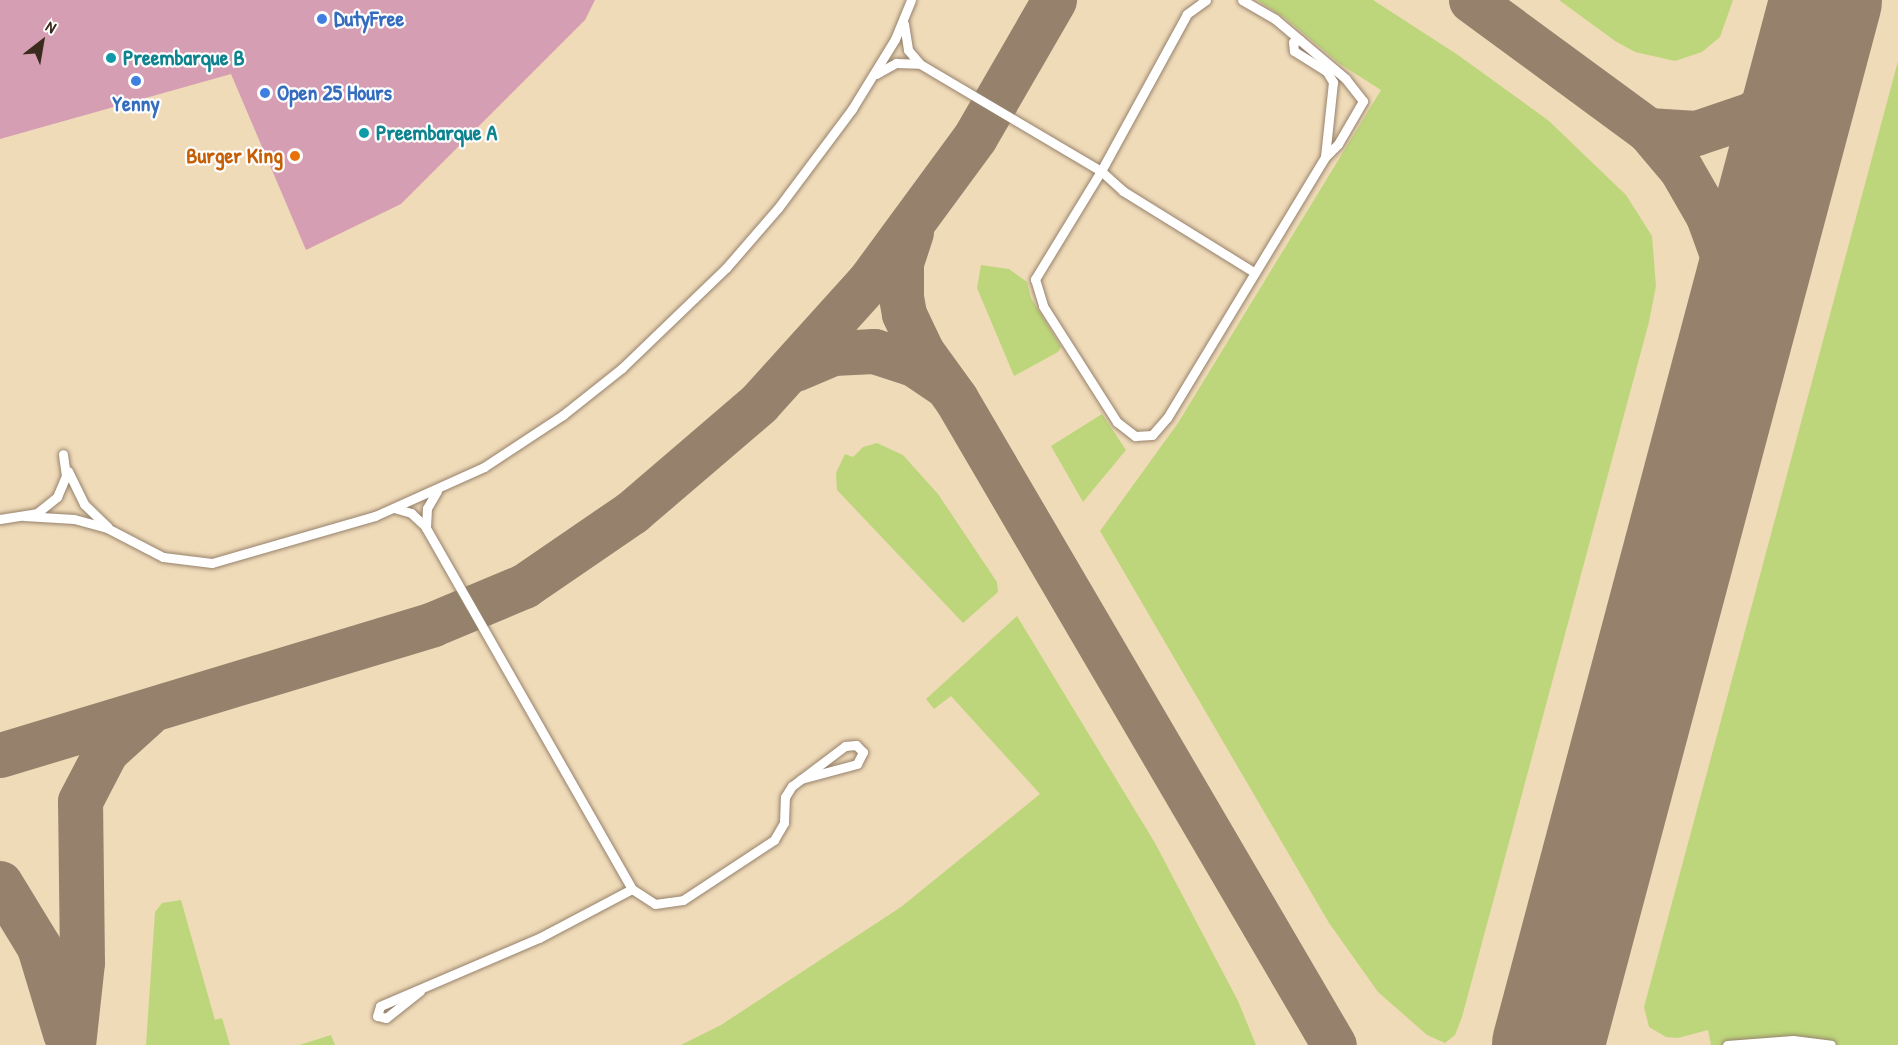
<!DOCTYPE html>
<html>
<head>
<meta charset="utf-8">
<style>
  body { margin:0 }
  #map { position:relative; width:1898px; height:1045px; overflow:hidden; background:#f0dbb9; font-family:"Patrick Hand",sans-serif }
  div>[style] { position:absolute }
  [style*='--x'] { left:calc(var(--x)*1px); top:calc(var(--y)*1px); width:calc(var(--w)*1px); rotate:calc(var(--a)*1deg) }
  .green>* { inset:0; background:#bdd67b }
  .taxiway>* { height:45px; margin:-22.5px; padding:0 22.5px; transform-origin:22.5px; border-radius:22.5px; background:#96826c }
  .runway>* { height:112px; margin:-56px; padding:0 56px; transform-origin:56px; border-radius:56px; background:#96826c }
  .building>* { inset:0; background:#d59eb2 }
  .roads { filter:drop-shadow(0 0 2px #96826c) drop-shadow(0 0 2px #96826c) }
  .service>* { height:9px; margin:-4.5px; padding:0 4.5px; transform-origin:4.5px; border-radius:4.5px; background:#fff }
  .dots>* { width:16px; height:16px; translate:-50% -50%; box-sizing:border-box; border:3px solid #fff; border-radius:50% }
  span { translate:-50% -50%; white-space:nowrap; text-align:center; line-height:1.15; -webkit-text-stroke:4.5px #fff; paint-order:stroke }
  .shop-label { font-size:22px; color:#366cbe; font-weight:700 }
  .left { translate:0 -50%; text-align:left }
  .culture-label { font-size:22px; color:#0d838f; font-weight:700 }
  .food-label { font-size:22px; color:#c56008; font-weight:700 }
  .right { translate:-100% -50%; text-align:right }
  .north { position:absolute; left:12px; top:12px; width:60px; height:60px; -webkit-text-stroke:4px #fff; paint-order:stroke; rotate:31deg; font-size:16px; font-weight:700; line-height:24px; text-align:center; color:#3b2a1e }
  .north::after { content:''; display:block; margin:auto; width:21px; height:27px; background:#3b2a1e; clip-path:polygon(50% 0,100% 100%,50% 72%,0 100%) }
</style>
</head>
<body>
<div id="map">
  <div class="green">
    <i style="clip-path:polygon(1257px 0,1373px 0,1458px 55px,1549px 121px,1626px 195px,1652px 236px,1656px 286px,1649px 322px,1462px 1017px,1455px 1035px,1445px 1043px,1427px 1035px,1378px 992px,1329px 923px,1100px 531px,1178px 423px,1381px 90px,1340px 64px,1285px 18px)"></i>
    <i style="clip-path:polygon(1559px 0,1733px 0,1720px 37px,1702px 52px,1675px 61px,1635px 52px,1615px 41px)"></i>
    <i style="clip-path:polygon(1898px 61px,1898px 1045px,1711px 1045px,1708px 1030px,1678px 1038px,1666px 1037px,1649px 1027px,1644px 1007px)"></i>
    <i style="clip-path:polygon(981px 265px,1009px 269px,1027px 282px,1031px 298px,1061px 347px,1058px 352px,1014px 376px,977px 288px)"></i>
    <i style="clip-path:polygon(1102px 414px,1126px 450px,1083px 502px,1051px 446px)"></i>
    <i style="clip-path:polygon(877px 443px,903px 455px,938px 494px,997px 582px,998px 592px,963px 623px,837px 490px,836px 473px,845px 454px,853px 457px,863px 447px)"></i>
    <i style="clip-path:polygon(1017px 616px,1155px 843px,1238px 1001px,1256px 1045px,681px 1045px,721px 1025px,901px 907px,1040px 794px,951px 696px,934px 709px,926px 699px)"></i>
    <i style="clip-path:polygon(181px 900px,215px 1020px,222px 1018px,230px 1045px,146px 1045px,155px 912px,162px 903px)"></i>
    <i style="clip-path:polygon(331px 1035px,335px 1045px,299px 1045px)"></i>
  </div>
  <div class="taxiway">
    <i style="--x:1471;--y:0;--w:220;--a:36.3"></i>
    <i style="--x:1648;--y:130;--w:51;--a:49.8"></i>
    <i style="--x:1681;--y:169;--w:54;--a:60.1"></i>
    <i style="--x:1708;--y:216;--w:50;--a:70.1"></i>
    <i style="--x:1725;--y:263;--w:61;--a:84.4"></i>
    <i style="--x:1731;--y:324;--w:40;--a:94.3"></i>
    <i style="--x:1648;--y:130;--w:48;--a:3.6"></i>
    <i style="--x:1696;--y:133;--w:59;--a:-18.7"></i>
    <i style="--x:1752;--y:114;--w:34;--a:-37"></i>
    <i style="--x:1779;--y:94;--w:22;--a:-51"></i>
    <i style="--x:1793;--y:77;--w:54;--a:-62.5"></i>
    <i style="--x:911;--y:232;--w:33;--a:108"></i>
    <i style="--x:901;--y:263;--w:34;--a:90"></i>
    <i style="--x:901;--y:297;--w:17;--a:80"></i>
    <i style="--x:904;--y:314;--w:42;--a:64.7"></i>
    <i style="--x:922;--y:352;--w:58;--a:54.1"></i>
    <i style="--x:956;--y:399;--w:748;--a:59.67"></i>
    <i style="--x:795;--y:369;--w:41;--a:-22.8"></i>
    <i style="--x:833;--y:353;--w:41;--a:-2.8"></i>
    <i style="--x:874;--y:351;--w:42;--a:18"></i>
    <i style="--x:914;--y:364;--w:34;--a:34"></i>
    <i style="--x:0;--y:755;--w:452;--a:-16.8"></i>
    <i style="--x:433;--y:624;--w:99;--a:-22.7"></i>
    <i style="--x:524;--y:586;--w:131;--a:-34.4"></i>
    <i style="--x:632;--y:512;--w:167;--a:-40.6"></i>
    <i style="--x:759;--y:403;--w:166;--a:-47.9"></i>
    <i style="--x:870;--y:280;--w:177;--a:-53.7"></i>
    <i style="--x:975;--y:137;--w:158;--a:-60"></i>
    <i style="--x:0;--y:883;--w:75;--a:58.6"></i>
    <i style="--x:39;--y:947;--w:90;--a:73.2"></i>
    <i style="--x:73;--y:1045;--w:83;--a:-83.8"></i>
    <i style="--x:82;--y:962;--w:161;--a:-90.7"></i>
    <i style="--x:80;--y:801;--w:56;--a:-62.5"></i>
    <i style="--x:106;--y:751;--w:55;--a:-42.1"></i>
  </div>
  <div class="runway">
    <i style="--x:1548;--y:1045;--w:1081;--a:-75.1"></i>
  </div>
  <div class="building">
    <i style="clip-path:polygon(0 0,595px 0,585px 20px,401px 204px,306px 250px,231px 74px,0 139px)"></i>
  </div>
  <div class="roads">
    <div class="service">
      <i style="--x:1206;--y:0;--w:24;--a:144"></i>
      <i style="--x:1187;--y:14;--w:179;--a:118.7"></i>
      <i style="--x:1101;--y:171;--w:127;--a:121.4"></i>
      <i style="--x:1035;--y:279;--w:28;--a:73"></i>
      <i style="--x:1043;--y:306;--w:138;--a:57.5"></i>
      <i style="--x:1117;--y:422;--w:23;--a:38"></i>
      <i style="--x:1135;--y:436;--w:17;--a:-3"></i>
      <i style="--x:1152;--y:435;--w:23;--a:-49"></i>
      <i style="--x:1167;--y:418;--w:305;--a:-58.8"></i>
      <i style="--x:1325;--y:157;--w:18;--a:-45"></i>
      <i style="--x:1338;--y:144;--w:50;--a:-59.8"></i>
      <i style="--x:1363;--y:101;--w:28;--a:-128"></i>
      <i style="--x:1346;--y:79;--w:93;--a:-139.8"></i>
      <i style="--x:1275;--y:19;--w:38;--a:-150"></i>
      <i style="--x:904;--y:24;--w:26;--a:81"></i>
      <i style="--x:908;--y:50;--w:18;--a:49"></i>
      <i style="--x:920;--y:64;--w:210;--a:30.6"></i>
      <i style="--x:1101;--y:171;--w:30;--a:42"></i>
      <i style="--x:1123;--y:191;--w:155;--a:31.8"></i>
      <i style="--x:1300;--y:40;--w:7;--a:164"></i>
      <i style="--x:1293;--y:42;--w:9;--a:84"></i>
      <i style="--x:1294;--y:51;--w:39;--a:32"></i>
      <i style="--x:1327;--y:72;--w:12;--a:59"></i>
      <i style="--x:1333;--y:82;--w:75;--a:96.1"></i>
      <i style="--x:876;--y:74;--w:23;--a:-29"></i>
      <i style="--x:896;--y:63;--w:23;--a:2"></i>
      <i style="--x:68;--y:471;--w:37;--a:64"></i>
      <i style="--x:84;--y:504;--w:33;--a:44"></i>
      <i style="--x:437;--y:491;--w:20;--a:120"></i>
      <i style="--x:427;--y:508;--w:20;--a:93"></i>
      <i style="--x:426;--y:528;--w:416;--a:60.3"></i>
      <i style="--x:394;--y:508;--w:18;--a:16"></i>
      <i style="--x:411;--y:513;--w:19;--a:43"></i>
      <i style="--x:24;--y:516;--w:50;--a:3.4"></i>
      <i style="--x:74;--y:519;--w:34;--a:15"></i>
      <i style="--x:107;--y:528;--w:63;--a:27.4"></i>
      <i style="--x:163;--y:557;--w:49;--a:7"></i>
      <i style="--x:212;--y:563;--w:170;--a:-16.1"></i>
      <i style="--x:375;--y:516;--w:120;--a:-24.2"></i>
      <i style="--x:484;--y:467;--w:95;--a:-33.4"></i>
      <i style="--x:563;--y:415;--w:75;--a:-38.5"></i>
      <i style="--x:622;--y:368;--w:144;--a:-43.9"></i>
      <i style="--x:726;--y:268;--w:79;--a:-49.1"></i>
      <i style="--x:778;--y:208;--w:124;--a:-53.2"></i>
      <i style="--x:852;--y:109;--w:82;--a:-58.4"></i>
      <i style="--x:895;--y:39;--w:42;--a:-67.7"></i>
      <i style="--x:0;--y:519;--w:37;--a:-9"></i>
      <i style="--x:37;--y:513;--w:26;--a:-39"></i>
      <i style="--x:57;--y:497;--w:23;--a:-67"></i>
      <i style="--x:66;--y:476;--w:22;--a:-98"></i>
      <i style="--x:420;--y:991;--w:43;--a:141.5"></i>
      <i style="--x:386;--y:1018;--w:9;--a:-167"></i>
      <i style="--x:377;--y:1016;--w:10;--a:-73"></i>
      <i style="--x:380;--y:1006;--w:173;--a:-23.2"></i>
      <i style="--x:539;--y:938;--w:105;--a:-27.8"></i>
      <i style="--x:632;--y:889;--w:27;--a:33"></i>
      <i style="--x:655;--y:904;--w:28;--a:-8"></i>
      <i style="--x:683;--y:900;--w:109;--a:-33.4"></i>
      <i style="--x:774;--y:840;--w:20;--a:-60"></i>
      <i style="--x:784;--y:823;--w:26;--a:-88"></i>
      <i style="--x:785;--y:797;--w:13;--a:-58"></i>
      <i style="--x:792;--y:786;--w:66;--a:-37"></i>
      <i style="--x:845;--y:746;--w:11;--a:-5"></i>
      <i style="--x:856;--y:745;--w:10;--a:45"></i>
      <i style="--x:863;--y:752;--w:13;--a:117"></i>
      <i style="--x:857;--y:764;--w:58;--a:165"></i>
      <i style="--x:1727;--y:1045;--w:66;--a:-4.3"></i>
      <i style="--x:1793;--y:1040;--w:38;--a:7"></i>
    </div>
  </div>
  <div class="dots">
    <i style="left:322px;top:19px;background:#3f7fe0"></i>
    <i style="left:111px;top:58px;background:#0f9aa8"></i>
    <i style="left:136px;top:81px;background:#3f7fe0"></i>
    <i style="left:265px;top:93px;background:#3f7fe0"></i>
    <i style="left:364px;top:133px;background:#0f9aa8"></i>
    <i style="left:295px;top:156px;background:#e8710a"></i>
  </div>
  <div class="shop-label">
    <span class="left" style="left:334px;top:19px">DutyFree</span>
    <span class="left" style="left:277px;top:93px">Open 25 Hours</span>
    <span style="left:136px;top:104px">Yenny</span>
  </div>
  <div class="culture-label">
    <span class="left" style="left:123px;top:58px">Preembarque B</span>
    <span class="left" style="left:376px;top:133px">Preembarque A</span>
  </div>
  <div class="food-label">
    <span class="right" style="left:283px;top:156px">Burger King</span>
  </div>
  <div class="north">N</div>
</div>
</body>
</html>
